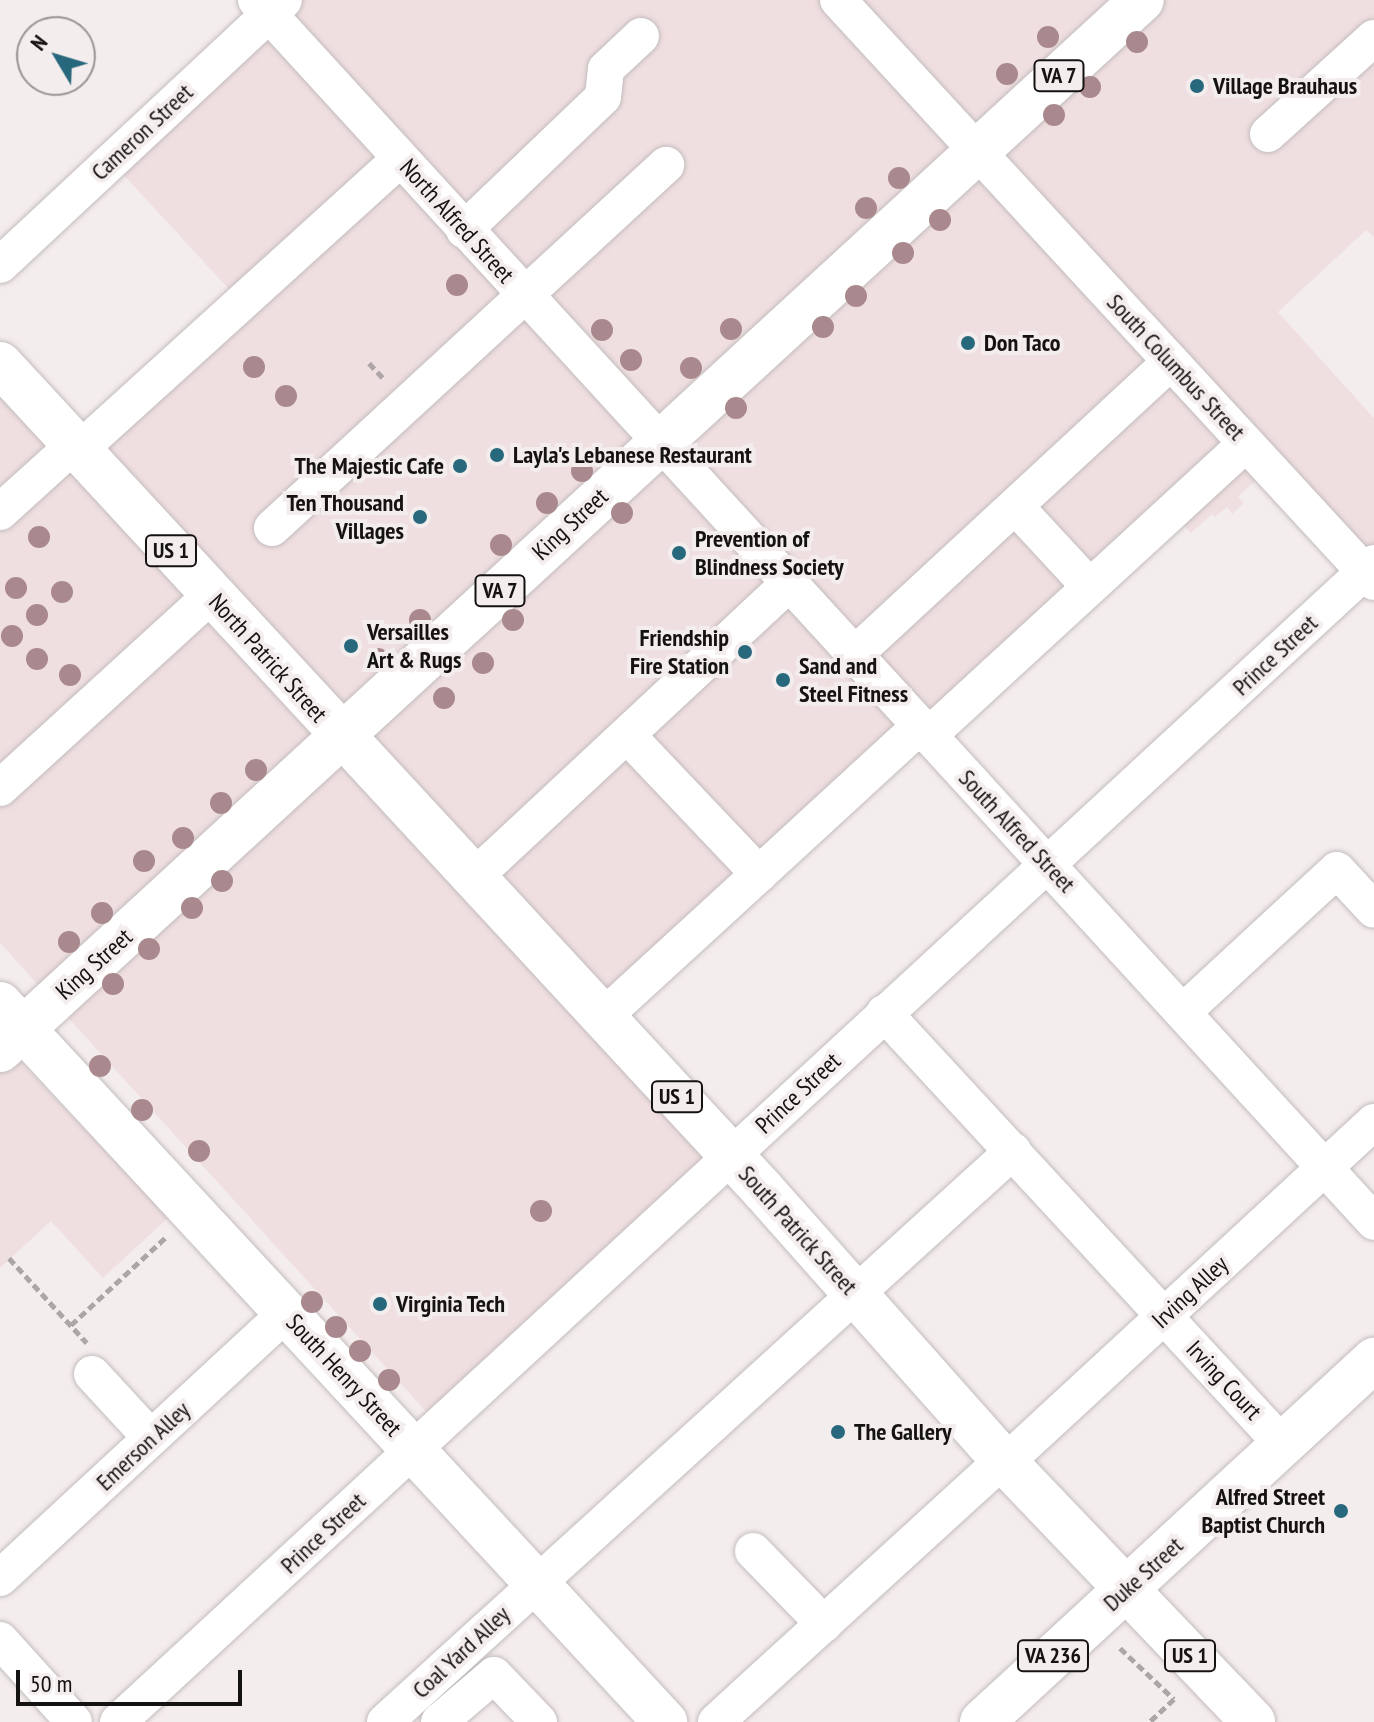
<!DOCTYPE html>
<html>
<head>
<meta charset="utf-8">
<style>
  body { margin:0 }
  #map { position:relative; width:1374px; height:1722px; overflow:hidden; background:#f4eded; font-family:"PT Sans Narrow",sans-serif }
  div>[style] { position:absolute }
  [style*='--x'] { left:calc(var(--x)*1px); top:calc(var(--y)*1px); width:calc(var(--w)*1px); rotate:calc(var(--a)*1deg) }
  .built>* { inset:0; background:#f0dfe0 }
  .path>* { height:5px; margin-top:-2.5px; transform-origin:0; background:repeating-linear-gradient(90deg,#aca6a6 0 8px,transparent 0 12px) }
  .roads { filter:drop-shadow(0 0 2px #c3bcbd) drop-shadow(0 0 2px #c3bcbd) }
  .minor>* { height:36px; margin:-18px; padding:0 18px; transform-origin:18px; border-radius:18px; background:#fff }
  .major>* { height:44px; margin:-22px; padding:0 22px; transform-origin:22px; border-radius:22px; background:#fff }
  .highway>* { height:44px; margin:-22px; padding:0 22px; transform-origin:22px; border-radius:22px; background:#fff }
  .trees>* { width:22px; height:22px; margin:-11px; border-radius:50%; background:#a9898d }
  .dots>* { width:22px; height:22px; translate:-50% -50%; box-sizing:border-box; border:4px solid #f4eded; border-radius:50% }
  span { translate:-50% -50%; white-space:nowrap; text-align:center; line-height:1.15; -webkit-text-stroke:8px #f4eded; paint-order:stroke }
  .shield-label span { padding:2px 6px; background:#f4eded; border:2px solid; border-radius:6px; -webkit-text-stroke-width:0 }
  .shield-label { font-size:22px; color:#151212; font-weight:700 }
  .poi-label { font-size:24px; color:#151212; font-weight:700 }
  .left { translate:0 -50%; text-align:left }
  .right { translate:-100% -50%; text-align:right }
  .street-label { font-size:24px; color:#151212 }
  .north { position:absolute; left:16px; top:16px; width:80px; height:80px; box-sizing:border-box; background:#f4eded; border:2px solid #9b9595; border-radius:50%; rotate:308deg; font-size:22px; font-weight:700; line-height:32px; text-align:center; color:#151212 }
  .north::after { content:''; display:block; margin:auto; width:28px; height:36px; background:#28687d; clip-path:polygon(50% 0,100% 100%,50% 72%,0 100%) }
  .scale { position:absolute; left:16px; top:1670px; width:226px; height:36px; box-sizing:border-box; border:4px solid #151212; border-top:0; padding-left:10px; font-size:24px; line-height:28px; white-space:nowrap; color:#151212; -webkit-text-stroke:6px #f4eded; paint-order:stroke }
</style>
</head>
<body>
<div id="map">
  <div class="built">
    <i style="clip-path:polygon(255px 0,1374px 0,1374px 237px,1366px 230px,1278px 312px,1374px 418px,1374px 564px,1268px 469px,1238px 497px,1244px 503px,1232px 514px,1227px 507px,1215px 517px,1212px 514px,1191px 533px,1171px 511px,599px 1015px,731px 1158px,440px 1427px,0 943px,0 365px,76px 447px,237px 298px,109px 159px,267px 13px)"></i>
    <i style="clip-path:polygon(0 1041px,169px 1217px,103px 1278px,51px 1221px,0 1268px)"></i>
  </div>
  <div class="path">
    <i style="--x:369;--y:363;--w:23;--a:47"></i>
    <i style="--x:9;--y:1258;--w:115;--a:47.5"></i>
    <i style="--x:71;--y:1325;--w:129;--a:-42.8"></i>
    <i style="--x:1120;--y:1648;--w:74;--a:43.4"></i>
    <i style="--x:1174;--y:1699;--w:34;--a:137"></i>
  </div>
  <div class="roads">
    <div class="minor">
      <i style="--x:256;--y:0;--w:1656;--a:47.54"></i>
      <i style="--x:838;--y:0;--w:791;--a:47.36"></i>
      <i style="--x:1268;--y:134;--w:143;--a:-42.2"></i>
      <i style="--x:464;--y:230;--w:192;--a:-43.7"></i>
      <i style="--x:603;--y:97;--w:28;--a:-84"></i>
      <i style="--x:606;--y:69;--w:48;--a:-43.3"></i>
      <i style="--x:0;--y:265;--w:388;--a:-43"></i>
      <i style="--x:79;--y:450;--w:433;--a:-42.2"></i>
      <i style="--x:1015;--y:506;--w:110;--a:47.2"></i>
      <i style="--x:0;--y:512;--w:100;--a:-42.2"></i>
      <i style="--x:272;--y:528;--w:536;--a:-42.65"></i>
      <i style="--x:854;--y:655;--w:432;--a:-42.8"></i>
      <i style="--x:627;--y:735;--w:192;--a:46.5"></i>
      <i style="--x:759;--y:874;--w:219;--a:-42.6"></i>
      <i style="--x:928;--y:736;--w:432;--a:-42.6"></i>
      <i style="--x:0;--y:788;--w:286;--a:-42.4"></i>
      <i style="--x:472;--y:879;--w:432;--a:-43"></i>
      <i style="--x:1183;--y:1012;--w:209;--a:-42.7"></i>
      <i style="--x:1337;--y:870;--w:54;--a:47.2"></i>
      <i style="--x:884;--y:1013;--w:588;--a:47.27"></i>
      <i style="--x:603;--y:1017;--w:212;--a:-42.5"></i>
      <i style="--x:92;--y:1374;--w:87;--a:47.3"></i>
      <i style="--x:1006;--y:1462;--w:501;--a:-42.74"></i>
      <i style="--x:753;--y:1551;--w:102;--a:45.8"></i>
      <i style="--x:0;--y:1578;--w:390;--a:-42.8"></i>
      <i style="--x:0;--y:1640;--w:110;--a:47.9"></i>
      <i style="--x:118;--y:1722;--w:1709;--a:-42.7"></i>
      <i style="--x:385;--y:1722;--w:849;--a:-42.28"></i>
      <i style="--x:439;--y:1722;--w:72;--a:-40.5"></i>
      <i style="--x:494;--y:1675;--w:65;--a:46.2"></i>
      <i style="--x:716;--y:1722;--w:389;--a:-42.4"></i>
    </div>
    <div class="major">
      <i style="--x:0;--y:1050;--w:1551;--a:-42.6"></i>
      <i style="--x:982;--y:1722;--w:534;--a:-42.72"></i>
    </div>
    <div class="highway">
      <i style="--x:0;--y:364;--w:1124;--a:47.27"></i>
      <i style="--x:763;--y:1190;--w:361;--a:48.4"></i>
      <i style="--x:1003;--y:1460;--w:362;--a:46.3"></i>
      <i style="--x:0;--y:1004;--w:979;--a:47.19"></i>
    </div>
  </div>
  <div class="trees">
    <i style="left:1048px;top:37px"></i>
    <i style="left:1137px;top:42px"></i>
    <i style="left:1007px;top:74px"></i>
    <i style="left:1090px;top:87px"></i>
    <i style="left:1054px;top:115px"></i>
    <i style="left:899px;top:178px"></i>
    <i style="left:866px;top:208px"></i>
    <i style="left:940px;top:220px"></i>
    <i style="left:903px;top:253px"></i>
    <i style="left:457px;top:285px"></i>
    <i style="left:856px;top:296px"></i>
    <i style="left:823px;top:327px"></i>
    <i style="left:731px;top:329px"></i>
    <i style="left:602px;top:330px"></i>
    <i style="left:631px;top:360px"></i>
    <i style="left:254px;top:367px"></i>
    <i style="left:691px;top:368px"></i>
    <i style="left:286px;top:396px"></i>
    <i style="left:736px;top:408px"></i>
    <i style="left:582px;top:471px"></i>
    <i style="left:547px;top:503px"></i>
    <i style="left:622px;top:513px"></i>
    <i style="left:39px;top:537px"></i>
    <i style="left:501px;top:545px"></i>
    <i style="left:16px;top:588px"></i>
    <i style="left:62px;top:592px"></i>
    <i style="left:37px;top:615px"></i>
    <i style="left:420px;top:620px"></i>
    <i style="left:513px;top:620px"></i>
    <i style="left:12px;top:636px"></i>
    <i style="left:37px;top:659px"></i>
    <i style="left:378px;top:659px"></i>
    <i style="left:483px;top:663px"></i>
    <i style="left:70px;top:675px"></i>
    <i style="left:444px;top:698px"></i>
    <i style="left:256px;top:770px"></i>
    <i style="left:221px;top:803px"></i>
    <i style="left:183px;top:838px"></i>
    <i style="left:144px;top:861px"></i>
    <i style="left:222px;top:881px"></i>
    <i style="left:192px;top:908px"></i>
    <i style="left:102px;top:913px"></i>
    <i style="left:69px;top:942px"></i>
    <i style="left:149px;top:949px"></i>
    <i style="left:113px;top:984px"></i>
    <i style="left:100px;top:1066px"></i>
    <i style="left:142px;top:1110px"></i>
    <i style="left:199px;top:1151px"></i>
    <i style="left:541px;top:1211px"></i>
    <i style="left:312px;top:1302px"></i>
    <i style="left:336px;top:1327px"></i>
    <i style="left:360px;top:1351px"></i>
    <i style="left:389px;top:1380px"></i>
  </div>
  <div class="dots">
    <i style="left:1197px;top:86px;background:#28687d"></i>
    <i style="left:968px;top:343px;background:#28687d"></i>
    <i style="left:497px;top:455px;background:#28687d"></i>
    <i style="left:460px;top:466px;background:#28687d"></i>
    <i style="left:420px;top:517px;background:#28687d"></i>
    <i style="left:679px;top:553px;background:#28687d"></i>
    <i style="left:351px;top:646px;background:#28687d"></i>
    <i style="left:745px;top:652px;background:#28687d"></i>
    <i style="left:783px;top:680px;background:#28687d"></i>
    <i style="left:380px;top:1304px;background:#28687d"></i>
    <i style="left:838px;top:1432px;background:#28687d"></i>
    <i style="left:1341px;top:1511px;background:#28687d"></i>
  </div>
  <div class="shield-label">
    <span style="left:1059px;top:76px">VA 7</span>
    <span style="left:171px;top:551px">US 1</span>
    <span style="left:500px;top:591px">VA 7</span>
    <span style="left:677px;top:1097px">US 1</span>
    <span style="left:1053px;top:1656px">VA 236</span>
    <span style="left:1190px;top:1656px">US 1</span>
  </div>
  <div class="poi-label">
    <span class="left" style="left:1213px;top:86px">Village Brauhaus</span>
    <span class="left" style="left:984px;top:343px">Don Taco</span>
    <span class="left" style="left:513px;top:455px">Layla's Lebanese Restaurant</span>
    <span class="right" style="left:444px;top:466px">The Majestic Cafe</span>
    <span class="right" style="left:404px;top:517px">Ten Thousand<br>Villages</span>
    <span class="left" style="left:695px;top:553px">Prevention of<br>Blindness Society</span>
    <span class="left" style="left:367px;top:646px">Versailles<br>Art &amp; Rugs</span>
    <span class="right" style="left:729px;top:652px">Friendship<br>Fire Station</span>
    <span class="left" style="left:799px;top:680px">Sand and<br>Steel Fitness</span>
    <span class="left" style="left:396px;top:1304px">Virginia Tech</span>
    <span class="left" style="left:854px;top:1432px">The Gallery</span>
    <span class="right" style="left:1325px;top:1511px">Alfred Street<br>Baptist Church</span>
  </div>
  <div class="street-label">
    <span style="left:142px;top:132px;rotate:-43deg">Cameron Street</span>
    <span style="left:457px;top:221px;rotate:48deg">North Alfred Street</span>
    <span style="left:1176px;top:367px;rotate:47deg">South Columbus Street</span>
    <span style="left:570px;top:524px;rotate:-43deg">King Street</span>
    <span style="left:1275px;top:655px;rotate:-43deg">Prince Street</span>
    <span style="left:268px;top:658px;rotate:48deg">North Patrick Street</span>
    <span style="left:1017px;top:831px;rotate:47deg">South Alfred Street</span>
    <span style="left:94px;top:964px;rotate:-42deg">King Street</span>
    <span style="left:798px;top:1093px;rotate:-43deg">Prince Street</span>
    <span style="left:798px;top:1230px;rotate:48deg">South Patrick Street</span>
    <span style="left:1190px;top:1292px;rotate:-43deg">Irving Alley</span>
    <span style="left:344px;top:1375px;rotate:47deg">South Henry Street</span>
    <span style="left:1224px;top:1380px;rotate:47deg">Irving Court</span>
    <span style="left:143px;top:1446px;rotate:-43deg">Emerson Alley</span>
    <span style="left:323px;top:1533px;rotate:-43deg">Prince Street</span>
    <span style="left:1143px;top:1574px;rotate:-42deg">Duke Street</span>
    <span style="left:461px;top:1652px;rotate:-43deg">Coal Yard Alley</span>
  </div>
  <div class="north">N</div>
  <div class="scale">50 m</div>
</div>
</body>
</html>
